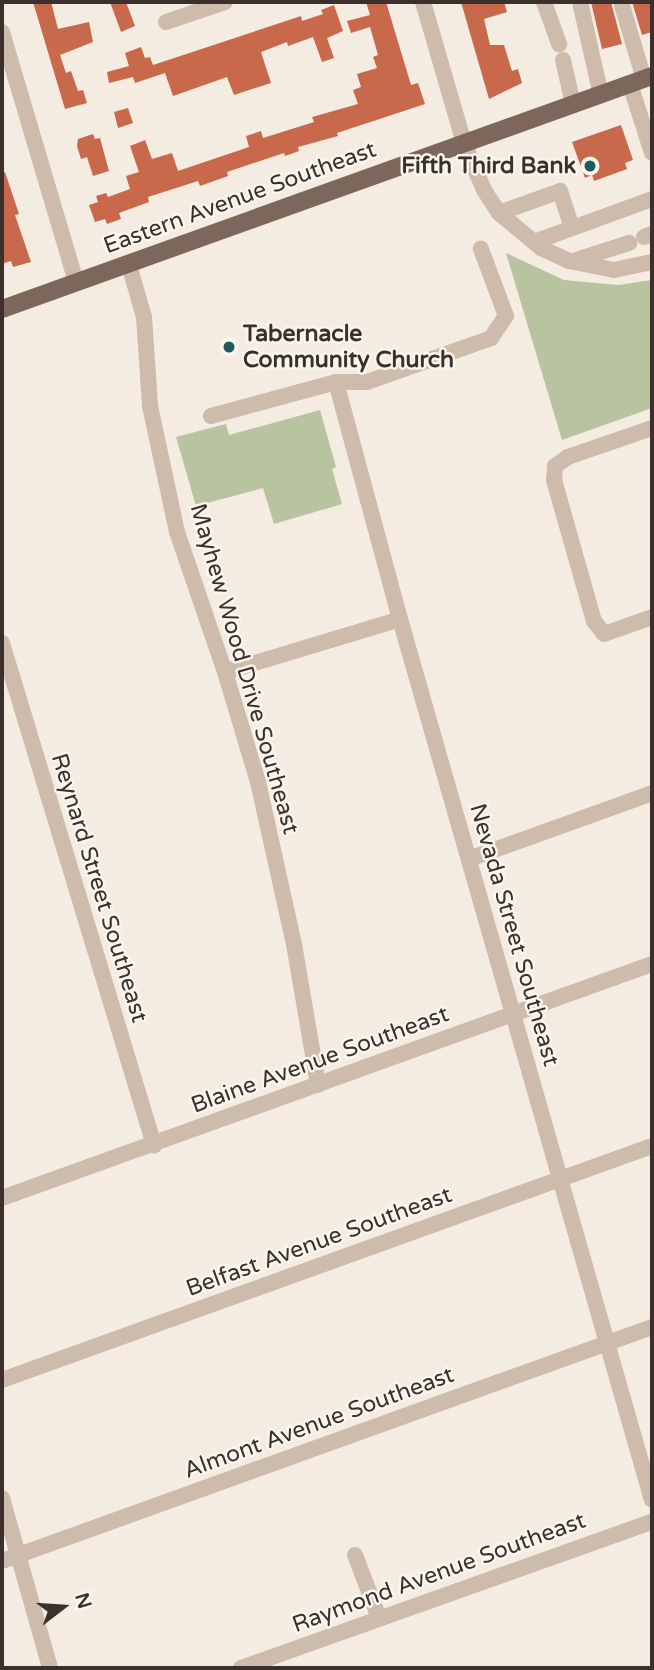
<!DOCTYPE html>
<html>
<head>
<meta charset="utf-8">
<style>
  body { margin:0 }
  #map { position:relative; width:654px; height:1670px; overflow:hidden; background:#f4ebe1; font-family:"Varela Round",sans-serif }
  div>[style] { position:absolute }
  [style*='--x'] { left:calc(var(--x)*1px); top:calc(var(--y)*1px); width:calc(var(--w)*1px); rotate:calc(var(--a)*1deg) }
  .green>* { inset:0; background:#b8c4a0 }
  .building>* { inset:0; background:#c8694b }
  .minor>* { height:16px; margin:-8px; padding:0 8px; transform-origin:8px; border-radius:8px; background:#cdbbac }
  .major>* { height:18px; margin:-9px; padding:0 9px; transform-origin:9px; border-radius:9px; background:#7d675c }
  .dots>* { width:19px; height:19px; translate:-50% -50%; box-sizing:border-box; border:4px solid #fbf5ee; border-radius:50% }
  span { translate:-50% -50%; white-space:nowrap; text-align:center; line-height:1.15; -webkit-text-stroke:5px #fbf5ee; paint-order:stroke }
  .poi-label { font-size:23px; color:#3b302b; font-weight:700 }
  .right { translate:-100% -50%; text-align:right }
  .left { translate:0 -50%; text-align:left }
  .street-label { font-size:23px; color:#3b302b }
  .frame { position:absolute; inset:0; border:4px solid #3b302b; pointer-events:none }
  .north { position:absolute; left:28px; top:1572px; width:70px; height:70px; -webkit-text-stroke:5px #fbf5ee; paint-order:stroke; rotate:73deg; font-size:19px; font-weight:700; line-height:28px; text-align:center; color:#3b302b }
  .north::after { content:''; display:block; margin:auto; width:24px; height:32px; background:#3b302b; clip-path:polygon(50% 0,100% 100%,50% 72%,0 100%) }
</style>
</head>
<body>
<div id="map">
  <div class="green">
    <i style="clip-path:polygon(506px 253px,564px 280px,618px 285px,652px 280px,652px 408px,562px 440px)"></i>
    <i style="clip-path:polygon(320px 410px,336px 467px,332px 469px,342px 504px,274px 524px,263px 488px,196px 506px,176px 437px,226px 424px,229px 435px)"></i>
  </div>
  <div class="building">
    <i style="clip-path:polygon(33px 2px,51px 2px,58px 29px,89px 22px,93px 42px,60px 55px,66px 73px,71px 71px,78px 91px,83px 90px,87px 103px,65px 109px)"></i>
    <i style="clip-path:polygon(110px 2px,126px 2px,135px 26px,121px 32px)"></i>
    <i style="clip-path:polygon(366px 2px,386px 2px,411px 85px,418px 83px,425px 104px,337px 133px,338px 136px,298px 147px,299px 151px,285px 156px,284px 153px,227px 172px,228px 176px,200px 186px,198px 181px,148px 197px,149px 202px,119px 213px,121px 219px,107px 224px,105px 219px,95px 222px,89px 205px,98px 202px,96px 196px,106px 193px,108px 197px,130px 189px,126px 176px,139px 172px,130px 146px,145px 140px,152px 159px,172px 153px,178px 171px,249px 147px,246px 136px,261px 131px,263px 138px,314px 122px,312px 117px,358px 104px,353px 90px,361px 87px,357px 74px,377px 68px,373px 57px,378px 55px,370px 27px,351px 33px,347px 21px,370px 15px)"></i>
    <i style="clip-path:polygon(461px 2px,504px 2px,507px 12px,484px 19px,490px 45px,504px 45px,512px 71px,518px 69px,522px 83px,489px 99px)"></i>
    <i style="clip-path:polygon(591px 2px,611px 2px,622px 44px,602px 49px)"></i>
    <i style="clip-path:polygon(632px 2px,652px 2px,652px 32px,642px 35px)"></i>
    <i style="clip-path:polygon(334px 5px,343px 31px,327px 38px,334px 58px,322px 62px,313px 37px,288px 46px,287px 42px,261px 52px,271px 83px,234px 95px,227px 77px,173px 96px,165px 73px,135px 83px,133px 77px,109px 83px,107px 72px,129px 66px,125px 53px,141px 47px,145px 58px,150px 57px,153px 65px,301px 16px,302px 21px,323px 14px,321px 10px)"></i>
    <i style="clip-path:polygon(128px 108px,133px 123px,118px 128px,114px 112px)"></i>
    <i style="clip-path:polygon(621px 125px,633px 160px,625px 163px,627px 169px,594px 181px,592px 175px,585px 178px,572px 142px)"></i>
    <i style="clip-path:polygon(93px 134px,95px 139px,100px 138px,109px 171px,93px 176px,87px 157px,81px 159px,77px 146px,78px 139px)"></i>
    <i style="clip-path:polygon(5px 172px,19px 214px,15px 215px,31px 262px,13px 267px,11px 261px,2px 264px,2px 173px)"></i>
  </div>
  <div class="minor">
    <i style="--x:423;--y:2;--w:147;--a:73.8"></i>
    <i style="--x:464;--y:143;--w:51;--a:66.9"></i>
    <i style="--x:484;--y:190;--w:27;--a:57"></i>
    <i style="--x:499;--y:213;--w:55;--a:39.8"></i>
    <i style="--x:541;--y:248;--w:31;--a:25"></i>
    <i style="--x:569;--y:261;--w:46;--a:11.3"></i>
    <i style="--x:614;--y:270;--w:39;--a:-12"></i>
    <i style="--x:544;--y:2;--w:45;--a:70.3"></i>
    <i style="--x:580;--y:2;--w:95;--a:77.3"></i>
    <i style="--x:621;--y:2;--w:80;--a:73.4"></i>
    <i style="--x:166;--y:22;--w:62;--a:-18.7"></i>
    <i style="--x:2;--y:32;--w:261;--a:73.5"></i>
    <i style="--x:563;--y:60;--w:45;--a:77.2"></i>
    <i style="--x:630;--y:84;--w:72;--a:72.3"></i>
    <i style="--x:499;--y:213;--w:65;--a:-19.8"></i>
    <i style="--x:560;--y:191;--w:38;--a:72"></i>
    <i style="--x:644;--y:237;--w:9;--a:-21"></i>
    <i style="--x:534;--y:242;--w:126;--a:-20"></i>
    <i style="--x:576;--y:260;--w:56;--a:-17.8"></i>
    <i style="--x:129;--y:265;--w:54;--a:73.9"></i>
    <i style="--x:144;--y:317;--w:89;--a:86.1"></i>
    <i style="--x:150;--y:406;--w:129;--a:77.9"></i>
    <i style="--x:177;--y:532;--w:148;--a:71.1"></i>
    <i style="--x:225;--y:672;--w:115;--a:73.3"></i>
    <i style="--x:258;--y:782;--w:166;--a:77.5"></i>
    <i style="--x:294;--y:944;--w:143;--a:80.3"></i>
    <i style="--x:336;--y:382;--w:245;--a:74.9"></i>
    <i style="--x:400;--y:619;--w:916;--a:74.04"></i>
    <i style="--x:211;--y:416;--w:130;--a:-15.2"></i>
    <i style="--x:336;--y:382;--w:31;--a:0"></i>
    <i style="--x:367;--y:382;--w:132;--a:-19.5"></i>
    <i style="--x:491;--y:338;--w:27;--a:-56"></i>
    <i style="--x:506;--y:316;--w:72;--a:-110.5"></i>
    <i style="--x:652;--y:428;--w:89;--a:161"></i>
    <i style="--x:568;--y:457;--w:16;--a:145"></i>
    <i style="--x:555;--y:466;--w:14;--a:94"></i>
    <i style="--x:554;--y:480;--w:147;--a:74.2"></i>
    <i style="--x:594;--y:621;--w:16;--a:52"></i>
    <i style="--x:604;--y:634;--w:51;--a:-19.5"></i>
    <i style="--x:2;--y:643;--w:525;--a:73.15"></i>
    <i style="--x:225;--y:672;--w:183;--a:-16.8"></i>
    <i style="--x:469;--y:859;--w:195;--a:-19.8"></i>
    <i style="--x:2;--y:1198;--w:691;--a:-19.8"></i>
    <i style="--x:2;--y:1380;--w:691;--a:-19.8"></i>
    <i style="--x:2;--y:1498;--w:177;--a:74.2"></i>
    <i style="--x:355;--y:1555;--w:67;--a:69.1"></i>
    <i style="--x:2;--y:1561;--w:691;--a:-19.8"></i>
    <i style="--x:241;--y:1668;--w:436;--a:-19.6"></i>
  </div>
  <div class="major">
    <i style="--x:2;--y:309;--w:690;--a:-19.72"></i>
  </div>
  <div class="dots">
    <i style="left:590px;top:166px;background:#1f5a5e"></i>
    <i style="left:229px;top:347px;background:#1f5a5e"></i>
  </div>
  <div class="poi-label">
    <span class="right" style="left:576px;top:166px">Fifth Third Bank</span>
    <span class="left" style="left:243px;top:347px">Tabernacle<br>Community Church</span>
  </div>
  <div class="street-label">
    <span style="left:240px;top:198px;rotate:-20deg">Eastern Avenue Southeast</span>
    <span style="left:244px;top:669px;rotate:74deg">Mayhew Wood Drive Southeast</span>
    <span style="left:99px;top:888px;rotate:73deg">Reynard Street Southeast</span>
    <span style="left:514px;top:935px;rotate:74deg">Nevada Street Southeast</span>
    <span style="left:320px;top:1060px;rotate:-20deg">Blaine Avenue Southeast</span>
    <span style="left:319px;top:1242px;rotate:-20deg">Belfast Avenue Southeast</span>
    <span style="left:319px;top:1423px;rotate:-20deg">Almont Avenue Southeast</span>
    <span style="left:439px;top:1573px;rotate:-20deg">Raymond Avenue Southeast</span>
  </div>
  <div class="frame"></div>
  <div class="north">N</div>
</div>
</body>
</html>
